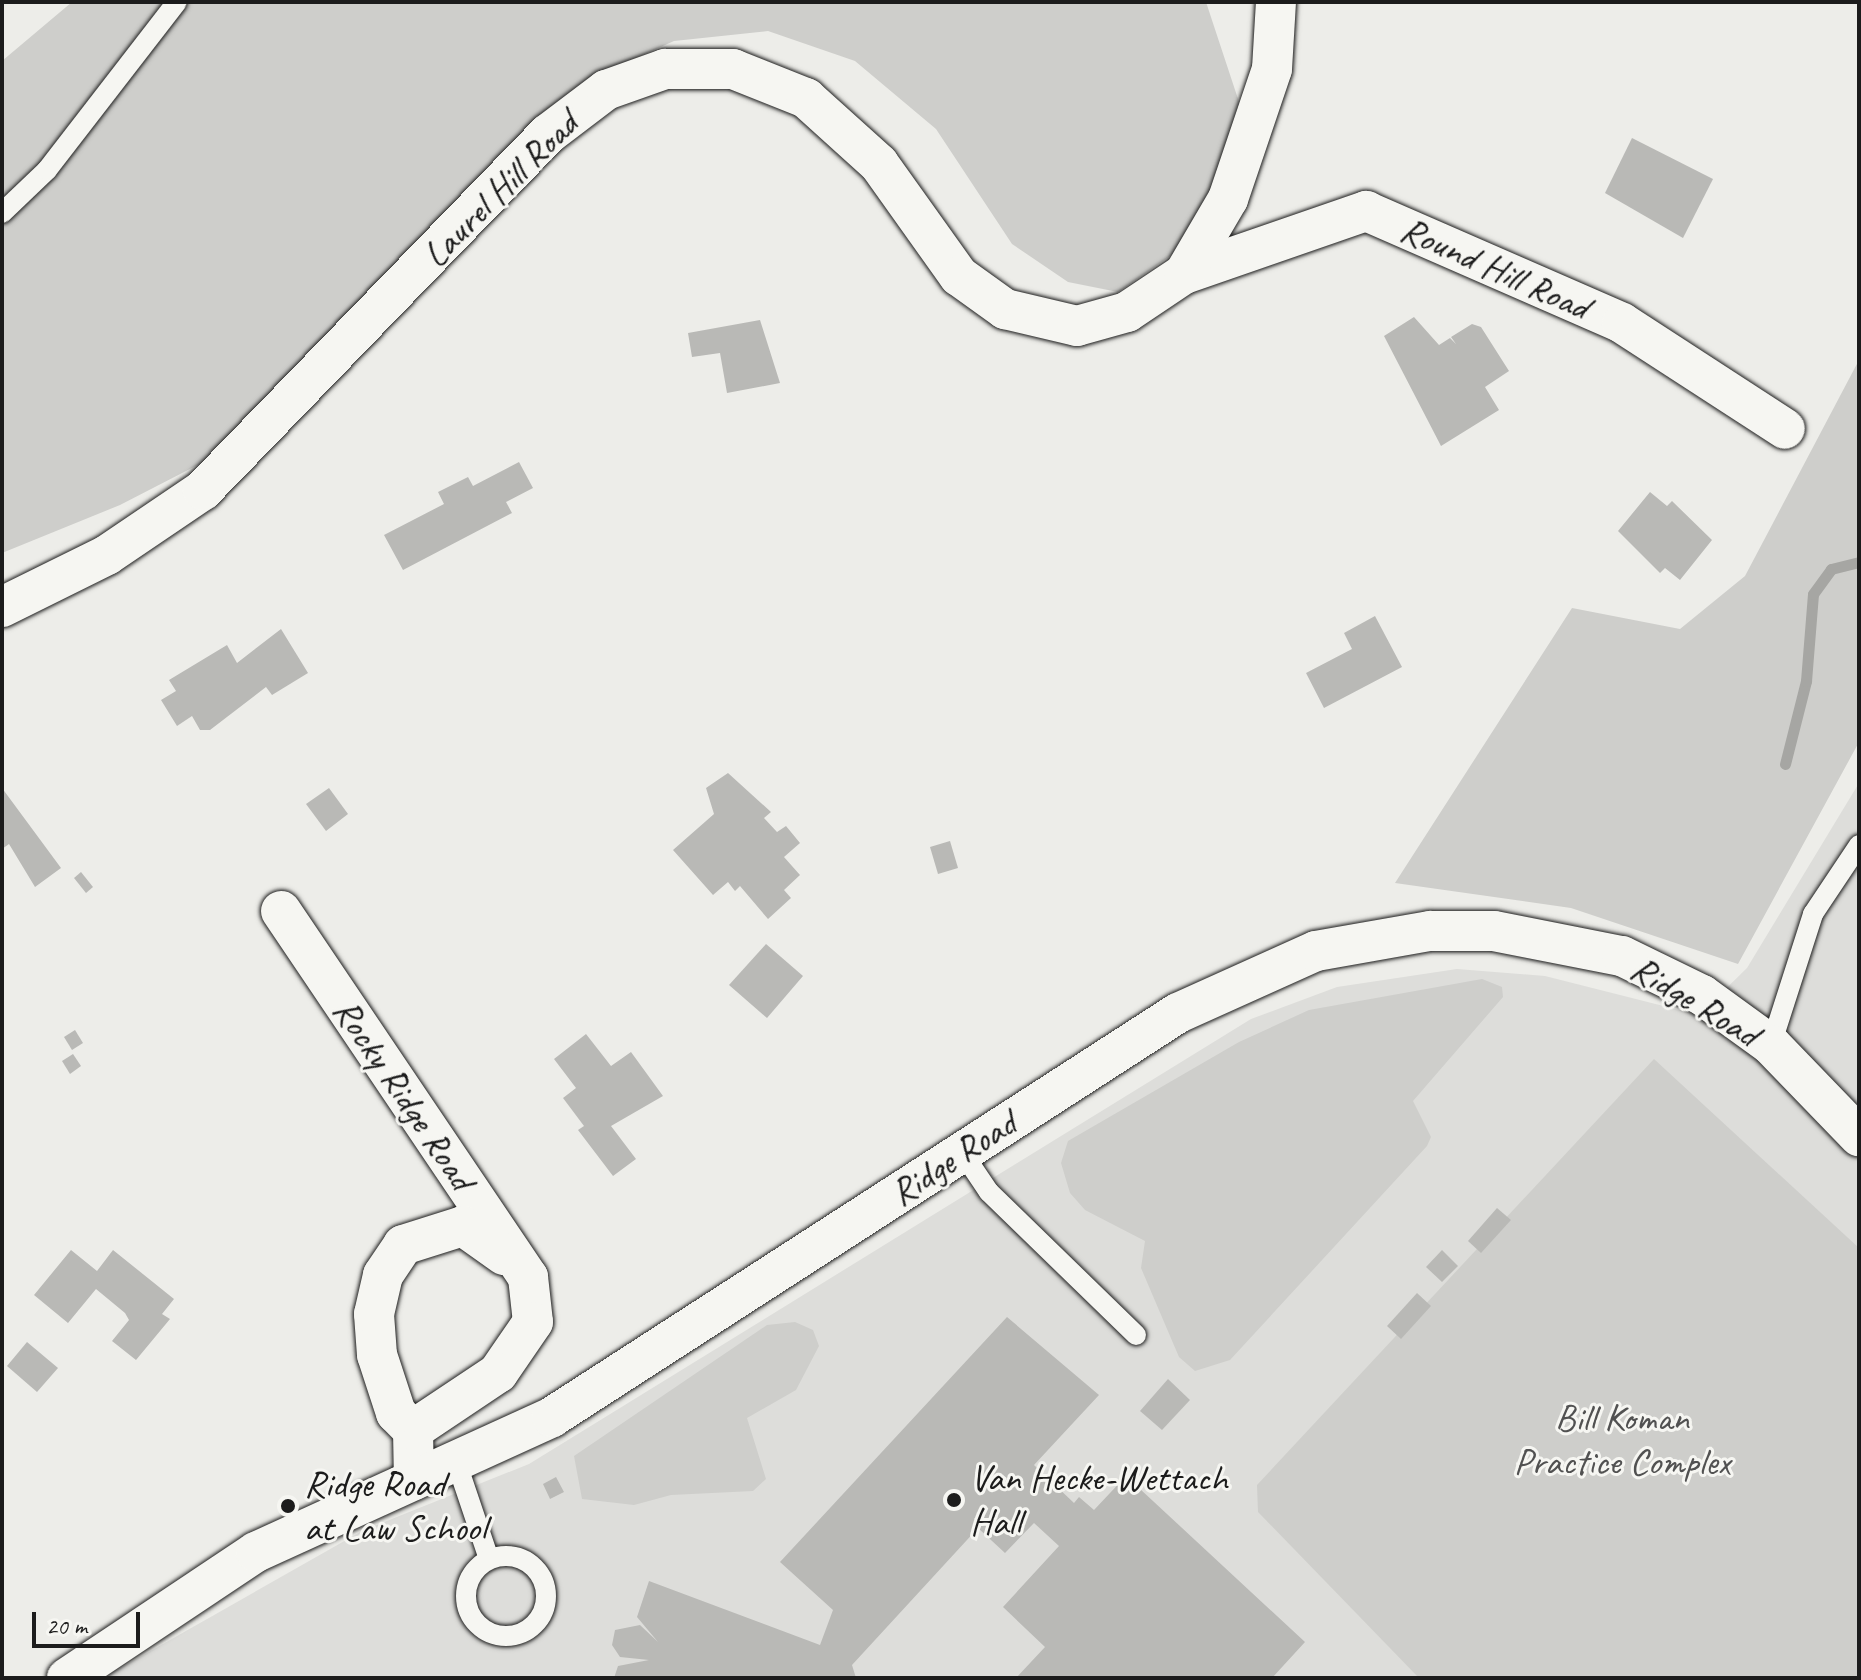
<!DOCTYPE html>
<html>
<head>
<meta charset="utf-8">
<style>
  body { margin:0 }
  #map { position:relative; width:1861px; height:1680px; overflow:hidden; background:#edede9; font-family:Caveat,sans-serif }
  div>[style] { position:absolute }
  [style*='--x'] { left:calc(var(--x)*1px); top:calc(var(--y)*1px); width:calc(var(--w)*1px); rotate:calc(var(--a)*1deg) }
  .built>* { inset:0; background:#ddddda }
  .green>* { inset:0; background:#cececb }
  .stream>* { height:11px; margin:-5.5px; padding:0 5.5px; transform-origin:5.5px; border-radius:5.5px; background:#a6a6a3 }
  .building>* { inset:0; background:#b9b9b6 }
  .roads { filter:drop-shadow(0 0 2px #1c1c1c) drop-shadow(0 0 2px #1c1c1c) }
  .lane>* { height:20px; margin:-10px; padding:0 10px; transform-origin:10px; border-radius:10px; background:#f6f6f2 }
  .lane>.ring { margin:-10px; padding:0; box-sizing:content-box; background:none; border:20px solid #f6f6f2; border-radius:50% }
  .street>* { height:40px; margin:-20px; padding:0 20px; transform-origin:20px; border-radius:20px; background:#f6f6f2 }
  .dots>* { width:22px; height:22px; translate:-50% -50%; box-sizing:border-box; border:4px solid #f6f6f2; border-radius:50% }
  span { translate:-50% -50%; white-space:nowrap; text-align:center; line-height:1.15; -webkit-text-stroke:6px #f6f6f2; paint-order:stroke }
  .street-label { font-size:38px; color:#1c1c1c }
  .park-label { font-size:38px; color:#515151 }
  .poi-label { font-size:38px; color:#1c1c1c }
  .left { translate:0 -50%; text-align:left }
  .frame { position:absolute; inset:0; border:4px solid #1c1c1c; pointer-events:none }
  .scale { position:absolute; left:32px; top:1612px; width:108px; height:36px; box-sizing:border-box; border:4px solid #1c1c1c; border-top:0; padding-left:10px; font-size:24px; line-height:28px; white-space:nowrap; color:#1c1c1c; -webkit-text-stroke:6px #f6f6f2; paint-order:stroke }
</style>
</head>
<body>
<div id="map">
  <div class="built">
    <i style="clip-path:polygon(1859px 783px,1859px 1678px,103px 1678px,362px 1531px,529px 1464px,1251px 1019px,1337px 987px,1457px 969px,1545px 976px,1699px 1015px,1747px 968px)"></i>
  </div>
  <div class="green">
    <i style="clip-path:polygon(72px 2px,1206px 2px,1240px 105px,1212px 227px,1118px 292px,1068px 282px,1012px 244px,936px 129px,855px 61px,768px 31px,674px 41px,620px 65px,254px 436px,120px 505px,2px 553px,2px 61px)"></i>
    <i style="clip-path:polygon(1859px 360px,1859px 742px,1738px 964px,1571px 908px,1395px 883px,1572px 608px,1680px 629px,1745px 576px)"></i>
    <i style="clip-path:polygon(1482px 979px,1502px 987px,1503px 997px,1413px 1101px,1431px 1137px,1427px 1146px,1230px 1360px,1195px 1371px,1179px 1357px,1141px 1268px,1145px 1241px,1085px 1210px,1070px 1193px,1061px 1163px,1068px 1141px,1239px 1042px,1309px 1010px)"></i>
    <i style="clip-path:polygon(1654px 1059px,1859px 1248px,1859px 1678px,1419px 1678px,1258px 1512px,1257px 1485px)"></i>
    <i style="clip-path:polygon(795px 1322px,813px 1330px,819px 1346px,796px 1390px,747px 1418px,766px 1479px,753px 1491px,671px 1495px,634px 1505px,582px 1499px,574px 1456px,767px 1325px)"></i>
  </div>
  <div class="stream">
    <i style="--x:1785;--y:764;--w:86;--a:-75.8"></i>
    <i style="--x:1806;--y:681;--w:87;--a:-85.4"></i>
    <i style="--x:1813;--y:594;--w:31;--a:-54"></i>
    <i style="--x:1831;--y:569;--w:29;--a:-14"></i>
  </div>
  <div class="building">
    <i style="clip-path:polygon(1632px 138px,1713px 179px,1683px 238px,1605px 193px)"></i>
    <i style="clip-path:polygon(1414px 317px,1439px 345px,1450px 338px,1456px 344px,1451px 337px,1472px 324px,1481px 327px,1509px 371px,1485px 387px,1499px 410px,1441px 446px,1384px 336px)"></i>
    <i style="clip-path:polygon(760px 320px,780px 383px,727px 393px,720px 353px,692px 357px,688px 333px)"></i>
    <i style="clip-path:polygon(519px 462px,533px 488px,506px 502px,512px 513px,403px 570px,384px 535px,444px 504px,438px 492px,468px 477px,473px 486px)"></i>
    <i style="clip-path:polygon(1650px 492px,1667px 506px,1672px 501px,1712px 540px,1680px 580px,1665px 568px,1660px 573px,1618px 531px)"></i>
    <i style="clip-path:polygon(1375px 616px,1402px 667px,1324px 708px,1306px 673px,1352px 649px,1344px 633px)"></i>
    <i style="clip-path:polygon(281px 629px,308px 673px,272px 695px,266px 687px,210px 730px,200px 730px,192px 716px,177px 726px,161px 700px,176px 691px,169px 680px,227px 645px,237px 663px)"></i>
    <i style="clip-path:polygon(728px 773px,771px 812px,764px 818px,777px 832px,786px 826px,800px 843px,784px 857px,800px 875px,784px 890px,791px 898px,768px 919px,740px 886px,735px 891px,728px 882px,713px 895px,673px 850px,714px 814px,706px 788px)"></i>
    <i style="clip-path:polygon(2px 788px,61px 868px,35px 887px,9px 844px,2px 849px)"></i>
    <i style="clip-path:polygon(329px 788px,348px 814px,326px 831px,306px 804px)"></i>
    <i style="clip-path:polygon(950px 841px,958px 868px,938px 874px,930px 847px)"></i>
    <i style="clip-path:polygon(81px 872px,93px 887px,86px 893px,74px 878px)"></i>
    <i style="clip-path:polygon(766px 944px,803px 976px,767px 1018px,729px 985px)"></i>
    <i style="clip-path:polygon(75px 1030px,83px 1043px,72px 1050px,64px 1037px)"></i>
    <i style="clip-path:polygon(586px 1034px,611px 1066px,631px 1052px,663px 1096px,611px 1126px,636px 1159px,613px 1176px,578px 1130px,584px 1126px,563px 1098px,576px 1088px,554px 1059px)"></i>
    <i style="clip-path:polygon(73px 1054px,81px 1066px,70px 1074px,62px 1061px)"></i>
    <i style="clip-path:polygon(1497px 1208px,1511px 1220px,1481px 1253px,1468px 1241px)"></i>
    <i style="clip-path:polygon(71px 1250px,97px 1271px,113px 1250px,174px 1299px,162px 1314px,170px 1319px,136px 1360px,112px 1341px,129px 1320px,125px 1313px,96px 1289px,68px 1323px,34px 1295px)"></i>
    <i style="clip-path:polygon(1442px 1250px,1458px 1266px,1442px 1282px,1426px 1267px)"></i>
    <i style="clip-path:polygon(1417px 1293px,1431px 1306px,1401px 1339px,1387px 1326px)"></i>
    <i style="clip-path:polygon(1007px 1317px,1099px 1395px,1034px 1465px,1074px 1503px,1079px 1497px,1094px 1510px,1126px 1476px,1305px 1642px,1272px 1678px,1016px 1678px,1045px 1647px,1003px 1607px,1059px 1546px,1034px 1523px,1005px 1553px,978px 1528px,852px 1665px,856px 1678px,614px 1678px,618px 1666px,649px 1660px,620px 1657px,612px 1645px,615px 1630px,640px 1625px,658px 1642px,637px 1617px,649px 1581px,820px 1645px,833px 1610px,780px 1562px)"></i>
    <i style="clip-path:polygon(27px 1342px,58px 1368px,37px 1392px,7px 1366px)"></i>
    <i style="clip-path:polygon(1168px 1379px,1190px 1400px,1162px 1430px,1140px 1411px)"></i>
    <i style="clip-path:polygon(556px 1477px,564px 1492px,550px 1499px,543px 1484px)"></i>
  </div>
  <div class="roads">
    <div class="lane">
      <i style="--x:2;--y:213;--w:62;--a:-43.7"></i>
      <i style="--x:47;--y:170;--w:212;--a:-52.3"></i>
      <i style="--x:1771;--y:1045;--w:138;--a:-72.2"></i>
      <i style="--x:1813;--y:914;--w:83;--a:-56.3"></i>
      <i style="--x:962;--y:1152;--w:48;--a:56"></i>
      <i style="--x:989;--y:1192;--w:205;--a:44.2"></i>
      <i style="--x:457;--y:1464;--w:100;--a:71.4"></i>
      <i class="ring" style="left:466px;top:1556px;width:60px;height:60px"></i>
    </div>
    <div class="street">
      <i style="--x:1184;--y:274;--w:193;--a:-19.1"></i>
      <i style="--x:1366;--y:211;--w:279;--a:23.6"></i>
      <i style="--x:1622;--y:323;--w:194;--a:33"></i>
      <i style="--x:2;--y:607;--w:117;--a:-26.3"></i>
      <i style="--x:107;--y:555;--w:116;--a:-34.1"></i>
      <i style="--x:203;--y:490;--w:496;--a:-45.9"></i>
      <i style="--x:548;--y:134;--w:73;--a:-37.2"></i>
      <i style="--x:606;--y:90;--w:63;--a:-19.6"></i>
      <i style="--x:665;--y:69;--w:68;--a:0"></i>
      <i style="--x:733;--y:69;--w:79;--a:21.7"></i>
      <i style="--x:806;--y:98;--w:98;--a:42.1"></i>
      <i style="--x:879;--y:164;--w:138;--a:54.5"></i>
      <i style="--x:959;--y:276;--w:57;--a:35.7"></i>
      <i style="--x:1005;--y:309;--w:74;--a:13.3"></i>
      <i style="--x:1077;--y:326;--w:52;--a:-15.6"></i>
      <i style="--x:1127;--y:312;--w:69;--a:-33.7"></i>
      <i style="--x:1184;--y:274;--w:87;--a:-59.6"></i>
      <i style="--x:1228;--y:199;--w:137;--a:-71.3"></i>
      <i style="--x:1272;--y:69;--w:67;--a:-86.6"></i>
      <i style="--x:281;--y:911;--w:442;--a:56"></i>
      <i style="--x:528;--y:1277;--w:45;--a:83.7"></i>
      <i style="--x:533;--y:1322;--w:62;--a:124.5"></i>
      <i style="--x:498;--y:1373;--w:102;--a:146.2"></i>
      <i style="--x:413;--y:1430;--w:50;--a:88.9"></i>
      <i style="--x:413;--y:1430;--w:24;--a:-135"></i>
      <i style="--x:396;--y:1413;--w:61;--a:-108.1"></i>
      <i style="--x:377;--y:1355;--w:41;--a:-94.2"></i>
      <i style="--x:374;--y:1314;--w:40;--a:-77"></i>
      <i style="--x:383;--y:1275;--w:36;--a:-56"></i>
      <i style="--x:403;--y:1245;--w:63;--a:-17.6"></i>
      <i style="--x:463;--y:1226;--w:50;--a:35.3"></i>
      <i style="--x:67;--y:1678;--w:227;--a:-33.7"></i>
      <i style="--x:256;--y:1552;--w:325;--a:-24.5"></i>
      <i style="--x:552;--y:1417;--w:745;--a:-32.84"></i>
      <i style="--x:1178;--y:1013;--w:151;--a:-24.2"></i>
      <i style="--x:1316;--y:951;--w:116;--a:-10"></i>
      <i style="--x:1430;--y:931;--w:64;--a:0"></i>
      <i style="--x:1494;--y:931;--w:130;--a:11.1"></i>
      <i style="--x:1622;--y:956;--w:89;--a:26"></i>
      <i style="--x:1702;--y:995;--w:85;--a:35.9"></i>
      <i style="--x:1771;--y:1045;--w:127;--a:46"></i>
    </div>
  </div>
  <div class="dots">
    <i style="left:954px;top:1500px;background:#1c1c1c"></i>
    <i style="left:288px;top:1506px;background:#1c1c1c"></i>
  </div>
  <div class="street-label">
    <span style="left:500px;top:189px;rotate:-45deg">Laurel Hill Road</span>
    <span style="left:1495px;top:268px;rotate:24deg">Round Hill Road</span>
    <span style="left:1695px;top:1001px;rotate:31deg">Ridge Road</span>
    <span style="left:404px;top:1094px;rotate:56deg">Rocky Ridge Road</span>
    <span style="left:953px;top:1158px;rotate:-33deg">Ridge Road</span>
  </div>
  <div class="park-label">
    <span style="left:1622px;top:1440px">Bill Koman<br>Practice Complex</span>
  </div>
  <div class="poi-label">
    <span class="left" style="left:970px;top:1500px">Van Hecke-Wettach<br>Hall</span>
    <span class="left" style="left:304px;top:1506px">Ridge Road<br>at Law School</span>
  </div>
  <div class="frame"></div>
  <div class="scale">20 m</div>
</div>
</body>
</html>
